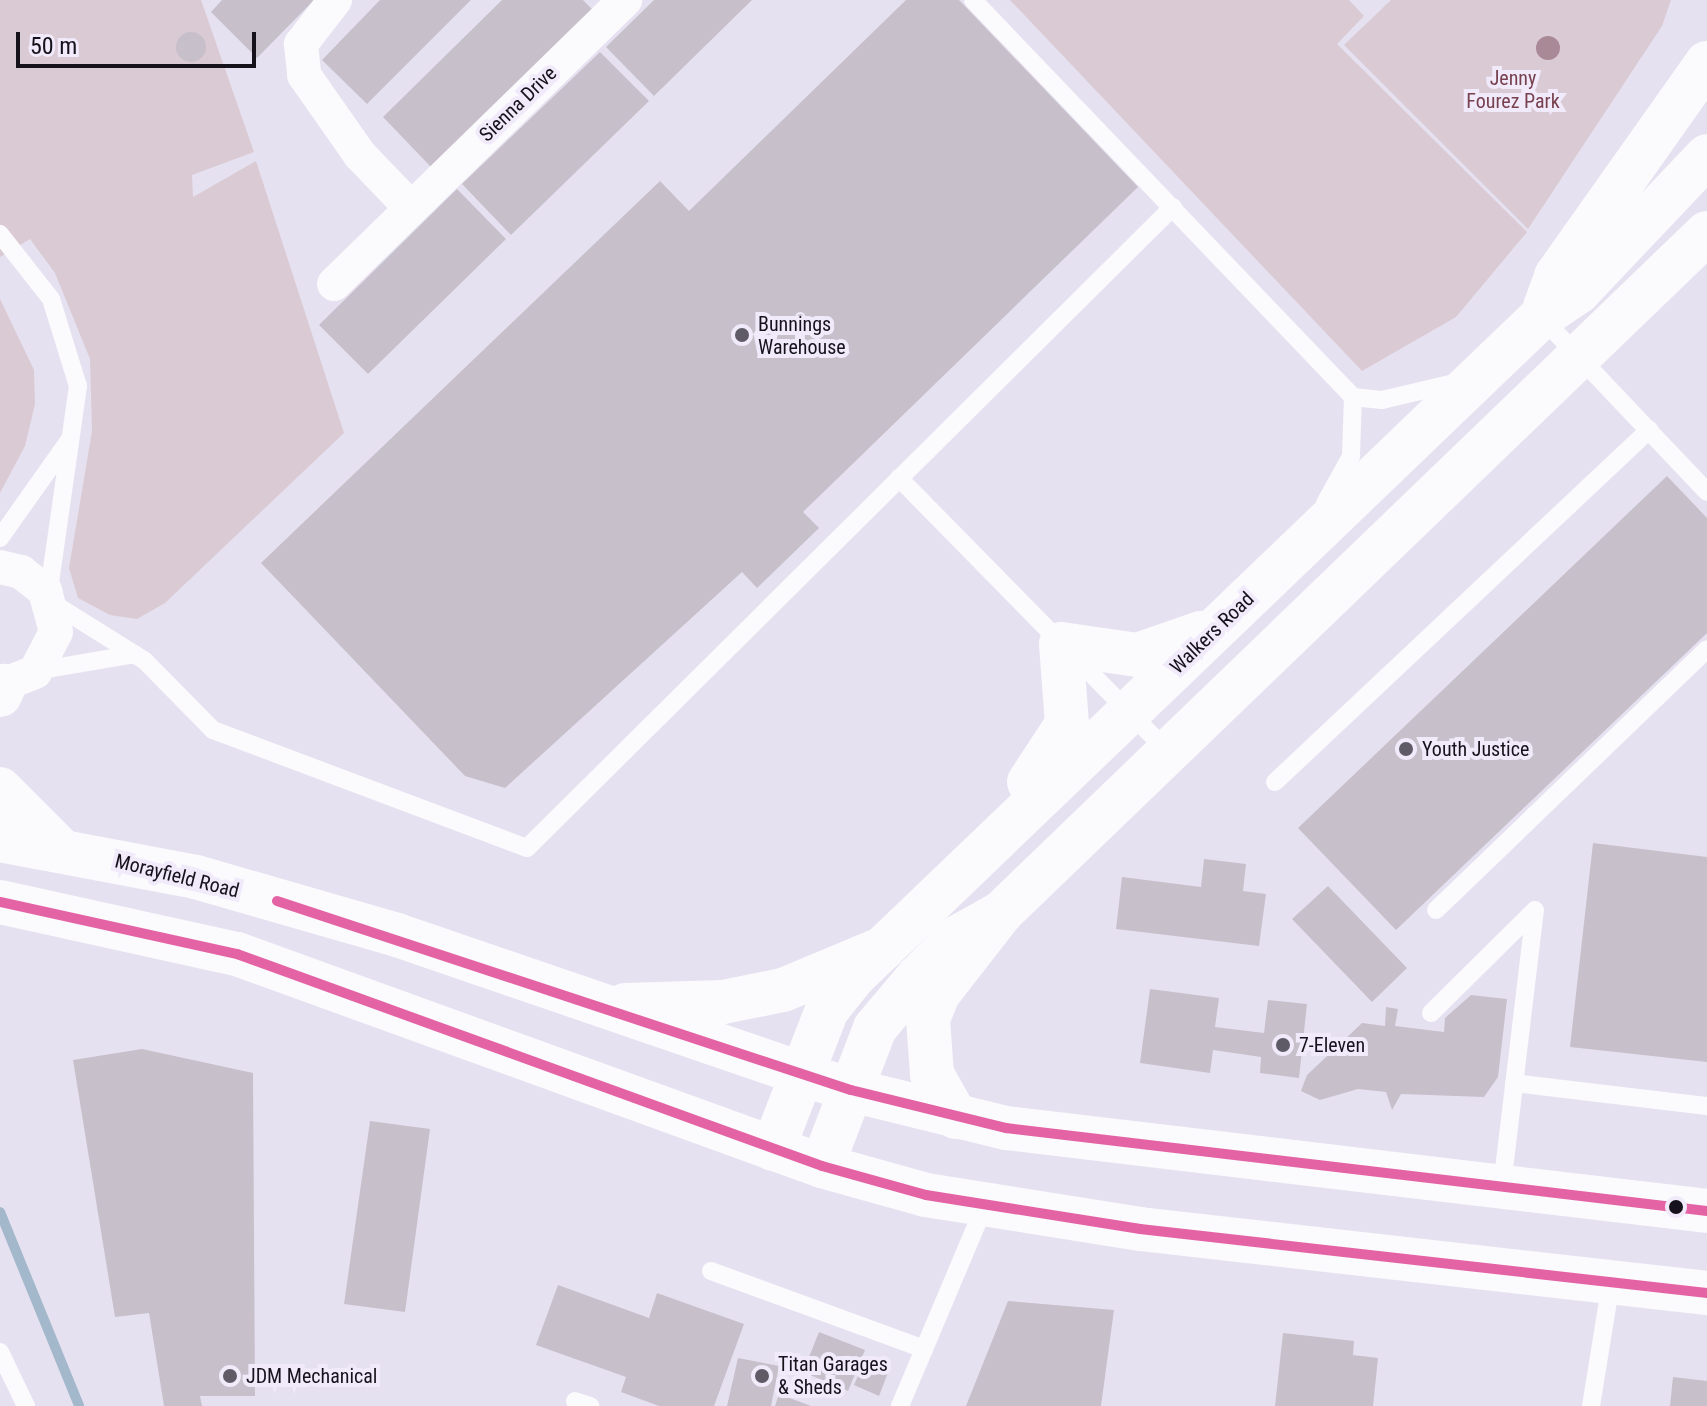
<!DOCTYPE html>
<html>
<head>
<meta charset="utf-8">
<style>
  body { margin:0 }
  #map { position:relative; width:1707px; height:1406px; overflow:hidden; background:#e6e1f0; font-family:"Roboto Condensed",sans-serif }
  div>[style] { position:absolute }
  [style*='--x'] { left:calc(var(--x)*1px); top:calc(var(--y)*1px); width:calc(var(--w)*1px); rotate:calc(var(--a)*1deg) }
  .green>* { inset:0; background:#dacad3 }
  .stream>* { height:10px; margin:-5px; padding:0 5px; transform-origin:5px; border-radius:5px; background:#a3b8ca }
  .building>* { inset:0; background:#c7bfca }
  .round { border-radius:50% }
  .service>* { height:18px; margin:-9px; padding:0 9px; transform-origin:9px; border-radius:9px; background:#fbfafd }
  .minor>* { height:34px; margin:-17px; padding:0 17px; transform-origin:17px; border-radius:17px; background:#fbfafd }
  .secondary>* { height:44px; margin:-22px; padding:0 22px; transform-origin:22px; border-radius:22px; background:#fbfafd }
  .primary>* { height:44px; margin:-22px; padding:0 22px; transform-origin:22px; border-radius:22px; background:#fbfafd }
  .bus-1>* { height:10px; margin:-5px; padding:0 5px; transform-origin:5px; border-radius:5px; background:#e463a4 }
  .trees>* { width:24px; height:24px; margin:-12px; border-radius:50%; background:#aa8997 }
  .dots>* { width:22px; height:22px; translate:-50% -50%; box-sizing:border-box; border:4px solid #f0eafb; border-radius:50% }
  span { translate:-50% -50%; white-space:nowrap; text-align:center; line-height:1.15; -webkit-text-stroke:8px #f0eafb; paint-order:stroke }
  .park-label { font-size:20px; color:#78414e }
  .street-label { font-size:20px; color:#15121b }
  .poi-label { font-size:20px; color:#15121b }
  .left { translate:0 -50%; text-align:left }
  .scale { position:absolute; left:16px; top:32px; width:240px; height:36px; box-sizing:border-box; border:4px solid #15121b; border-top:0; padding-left:10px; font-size:24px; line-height:28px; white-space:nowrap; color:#15121b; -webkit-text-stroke:6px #f0eafb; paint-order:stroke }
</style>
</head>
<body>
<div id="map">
  <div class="green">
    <i style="clip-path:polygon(0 0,201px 0,254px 152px,192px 175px,193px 197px,256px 161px,344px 433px,165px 603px,137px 619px,110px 615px,78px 598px,69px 568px,92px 431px,90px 359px,55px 273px,30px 239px,0 257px)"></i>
    <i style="clip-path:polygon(1010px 0,1349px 0,1364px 16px,1337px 44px,1527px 232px,1456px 317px,1362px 371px)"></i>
    <i style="clip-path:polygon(1391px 0,1671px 0,1662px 26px,1528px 229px,1344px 45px)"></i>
    <i style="clip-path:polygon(0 299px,34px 370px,35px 404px,25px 446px,0 493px)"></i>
  </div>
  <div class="stream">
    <i style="--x:0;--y:1212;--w:209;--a:67.8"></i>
  </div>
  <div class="building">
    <i style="clip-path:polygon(222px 0,314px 0,257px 58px,211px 12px)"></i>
    <i style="clip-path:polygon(380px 0,471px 0,367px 104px,322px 60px)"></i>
    <i style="clip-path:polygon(502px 0,583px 0,592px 9px,431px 167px,383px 117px)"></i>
    <i style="clip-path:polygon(654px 0,752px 0,654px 96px,606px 47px)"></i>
    <i style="clip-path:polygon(906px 0,959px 0,1138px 187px,803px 512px,819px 528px,757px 588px,742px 572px,505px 788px,465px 776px,261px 563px,660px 181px,689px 211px)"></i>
    <i class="round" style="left:176px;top:32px;width:30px;height:30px"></i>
    <i style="clip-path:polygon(600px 52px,649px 101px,511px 235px,462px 184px)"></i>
    <i style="clip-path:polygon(457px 189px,506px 239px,368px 374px,319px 325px)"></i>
    <i style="clip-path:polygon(1667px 476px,1707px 518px,1707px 633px,1396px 930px,1298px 828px)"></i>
    <i style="clip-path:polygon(1593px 843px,1707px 857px,1707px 1062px,1570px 1047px)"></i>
    <i style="clip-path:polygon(1204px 859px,1246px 864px,1243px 891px,1266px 894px,1259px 946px,1116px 929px,1122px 877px,1201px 887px)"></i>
    <i style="clip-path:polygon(1328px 886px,1407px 968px,1372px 1002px,1292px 919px)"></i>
    <i style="clip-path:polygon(1150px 989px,1219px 998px,1215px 1027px,1264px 1033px,1268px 1000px,1307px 1004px,1299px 1078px,1260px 1073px,1261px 1057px,1213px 1050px,1210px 1073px,1140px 1063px)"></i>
    <i style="clip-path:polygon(1471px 995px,1507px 999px,1498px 1077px,1484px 1097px,1401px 1094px,1392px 1110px,1386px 1092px,1358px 1089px,1320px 1100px,1301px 1091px,1307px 1075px,1362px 1023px,1385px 1026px,1386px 1007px,1398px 1009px,1395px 1026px,1444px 1032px,1445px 1018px)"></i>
    <i style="clip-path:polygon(142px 1049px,253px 1073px,255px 1396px,200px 1396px,202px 1406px,164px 1406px,149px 1313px,115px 1317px,73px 1060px)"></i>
    <i style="clip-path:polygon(370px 1121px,430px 1129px,405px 1312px,344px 1304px)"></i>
    <i style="clip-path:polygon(558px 1285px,649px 1318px,657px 1293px,744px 1324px,714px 1406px,659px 1406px,621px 1392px,626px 1377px,536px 1345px)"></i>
    <i style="clip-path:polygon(1008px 1301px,1114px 1310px,1101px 1406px,966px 1406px)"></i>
    <i style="clip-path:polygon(819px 1332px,865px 1350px,848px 1391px,803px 1372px)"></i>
    <i style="clip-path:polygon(1283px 1333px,1354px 1341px,1353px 1355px,1378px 1358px,1373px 1406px,1275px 1406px)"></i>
    <i style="clip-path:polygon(738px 1358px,779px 1366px,771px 1406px,727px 1406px)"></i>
    <i style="clip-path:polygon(865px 1360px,889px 1370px,879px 1396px,854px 1385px)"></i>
    <i style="clip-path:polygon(1673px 1377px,1707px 1381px,1707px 1406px,1670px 1406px)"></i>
    <i style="clip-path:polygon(779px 1394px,811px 1406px,775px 1406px)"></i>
  </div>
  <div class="service">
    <i style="--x:973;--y:0;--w:550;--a:46.25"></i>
    <i style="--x:1353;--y:397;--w:29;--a:6"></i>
    <i style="--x:1382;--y:400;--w:74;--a:-13.3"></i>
    <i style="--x:0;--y:234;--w:83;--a:51.9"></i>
    <i style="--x:51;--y:299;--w:91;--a:72.8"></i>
    <i style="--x:78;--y:386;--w:214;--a:98.1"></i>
    <i style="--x:1541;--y:317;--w:241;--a:46.5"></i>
    <i style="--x:899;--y:478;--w:384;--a:45.5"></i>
    <i style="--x:1325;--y:503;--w:54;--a:-61"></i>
    <i style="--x:1351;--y:456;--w:59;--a:-88.1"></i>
    <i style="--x:0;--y:538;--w:121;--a:-54.7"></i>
    <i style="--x:51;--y:602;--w:111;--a:32.1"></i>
    <i style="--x:145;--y:661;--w:97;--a:45.4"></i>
    <i style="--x:213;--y:730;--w:335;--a:20.6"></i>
    <i style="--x:527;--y:848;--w:910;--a:-44.78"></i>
    <i style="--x:36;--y:671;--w:100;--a:-9.7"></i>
    <i style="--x:1275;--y:782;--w:514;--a:-43.26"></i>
    <i style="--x:1436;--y:910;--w:376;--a:-43.9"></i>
    <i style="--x:1431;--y:1013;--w:146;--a:-44.7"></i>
    <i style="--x:1514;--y:1083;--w:194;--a:6.8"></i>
    <i style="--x:1502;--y:1186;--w:278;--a:-83.2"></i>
    <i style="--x:711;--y:1271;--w:227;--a:20.1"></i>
    <i style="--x:0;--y:1352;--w:60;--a:64.3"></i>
    <i style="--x:575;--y:1401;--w:16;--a:18"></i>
    <i style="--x:900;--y:1406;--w:216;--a:-67.1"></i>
    <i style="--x:1591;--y:1406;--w:125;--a:-80.8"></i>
  </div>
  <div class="minor">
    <i style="--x:335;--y:0;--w:56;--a:127.7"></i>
    <i style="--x:301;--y:44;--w:31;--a:84"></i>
    <i style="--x:304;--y:75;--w:98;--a:55"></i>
    <i style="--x:360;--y:155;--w:72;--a:46.1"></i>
    <i style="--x:334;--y:284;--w:407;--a:-44.3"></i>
    <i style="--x:0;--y:567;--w:22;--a:13"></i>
    <i style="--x:21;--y:572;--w:31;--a:38"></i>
    <i style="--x:45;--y:591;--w:42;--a:75"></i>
    <i style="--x:56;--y:632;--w:45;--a:117.7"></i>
    <i style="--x:35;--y:672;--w:38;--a:158"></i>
  </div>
  <div class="secondary">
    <i style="--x:1545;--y:307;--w:33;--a:-70"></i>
    <i style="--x:1556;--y:276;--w:261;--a:-54.7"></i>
    <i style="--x:1029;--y:782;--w:69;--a:-56.8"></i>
    <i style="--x:1067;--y:724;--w:80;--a:-94.3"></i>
    <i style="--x:1061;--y:644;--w:77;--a:8.2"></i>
    <i style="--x:1137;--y:655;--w:68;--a:-19"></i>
    <i style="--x:773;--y:1149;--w:149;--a:-68.8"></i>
    <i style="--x:827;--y:1010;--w:43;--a:-51.5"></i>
    <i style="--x:854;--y:976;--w:952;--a:-43.81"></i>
    <i style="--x:1541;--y:317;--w:45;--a:-34"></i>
    <i style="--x:1578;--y:292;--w:187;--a:-46.5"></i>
    <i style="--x:822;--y:1166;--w:148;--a:-69"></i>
    <i style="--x:875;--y:1028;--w:67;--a:-49.9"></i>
    <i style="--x:918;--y:977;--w:54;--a:-45.7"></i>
    <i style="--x:956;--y:938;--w:51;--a:-29.1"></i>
    <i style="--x:1001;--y:913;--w:980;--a:-43.93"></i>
  </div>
  <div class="primary">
    <i style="--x:0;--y:695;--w:10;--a:-66"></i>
    <i style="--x:0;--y:789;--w:83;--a:45"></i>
    <i style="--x:0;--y:840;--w:199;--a:10.7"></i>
    <i style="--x:196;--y:877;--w:209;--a:16.1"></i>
    <i style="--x:397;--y:935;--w:480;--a:18.9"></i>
    <i style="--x:851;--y:1090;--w:160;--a:13.8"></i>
    <i style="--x:1006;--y:1128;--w:706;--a:6.75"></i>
    <i style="--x:0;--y:902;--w:243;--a:12.4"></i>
    <i style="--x:237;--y:954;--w:622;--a:19.92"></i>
    <i style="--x:822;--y:1166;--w:108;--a:15.6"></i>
    <i style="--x:926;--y:1195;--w:217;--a:9"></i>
    <i style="--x:1140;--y:1229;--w:571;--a:6.44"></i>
    <i style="--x:625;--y:1005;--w:98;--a:-1.8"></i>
    <i style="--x:723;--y:1002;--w:61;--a:-11.3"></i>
    <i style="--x:783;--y:990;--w:109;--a:-22.6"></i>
    <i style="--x:956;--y:1117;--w:49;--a:-119.2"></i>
    <i style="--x:932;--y:1074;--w:55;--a:-94.2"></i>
    <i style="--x:928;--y:1019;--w:27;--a:-68"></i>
    <i style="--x:938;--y:994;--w:103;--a:-52.1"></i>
  </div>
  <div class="bus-1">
    <i style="--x:277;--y:901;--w:604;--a:18.23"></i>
    <i style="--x:851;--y:1090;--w:160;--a:13.8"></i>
    <i style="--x:1006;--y:1128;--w:706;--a:6.75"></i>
    <i style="--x:0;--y:902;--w:243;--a:12.4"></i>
    <i style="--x:237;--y:954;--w:622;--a:19.92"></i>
    <i style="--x:822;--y:1166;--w:108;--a:15.6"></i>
    <i style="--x:926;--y:1195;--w:217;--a:9"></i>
    <i style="--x:1140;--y:1229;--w:571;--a:6.44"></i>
  </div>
  <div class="trees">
    <i style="left:1548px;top:48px"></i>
  </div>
  <div class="dots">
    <i style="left:742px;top:335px;background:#5e5a66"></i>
    <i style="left:1406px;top:749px;background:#5e5a66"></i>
    <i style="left:1283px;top:1045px;background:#5e5a66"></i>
    <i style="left:1676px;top:1207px;background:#15121b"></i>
    <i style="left:230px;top:1376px;background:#5e5a66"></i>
    <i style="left:762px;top:1376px;background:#5e5a66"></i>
  </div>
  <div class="park-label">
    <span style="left:1513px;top:90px">Jenny<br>Fourez Park</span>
  </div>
  <div class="street-label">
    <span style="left:518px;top:104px;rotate:-44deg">Sienna Drive</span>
    <span style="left:1212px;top:633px;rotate:-44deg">Walkers Road</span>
    <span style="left:177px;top:876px;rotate:14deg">Morayfield Road</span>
  </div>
  <div class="poi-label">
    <span class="left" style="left:758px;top:336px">Bunnings<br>Warehouse</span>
    <span class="left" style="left:1422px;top:749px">Youth Justice</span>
    <span class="left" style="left:1299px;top:1045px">7-Eleven</span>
    <span class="left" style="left:778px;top:1376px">Titan Garages<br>&amp; Sheds</span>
    <span class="left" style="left:246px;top:1376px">JDM Mechanical</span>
  </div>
  <div class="scale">50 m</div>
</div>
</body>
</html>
